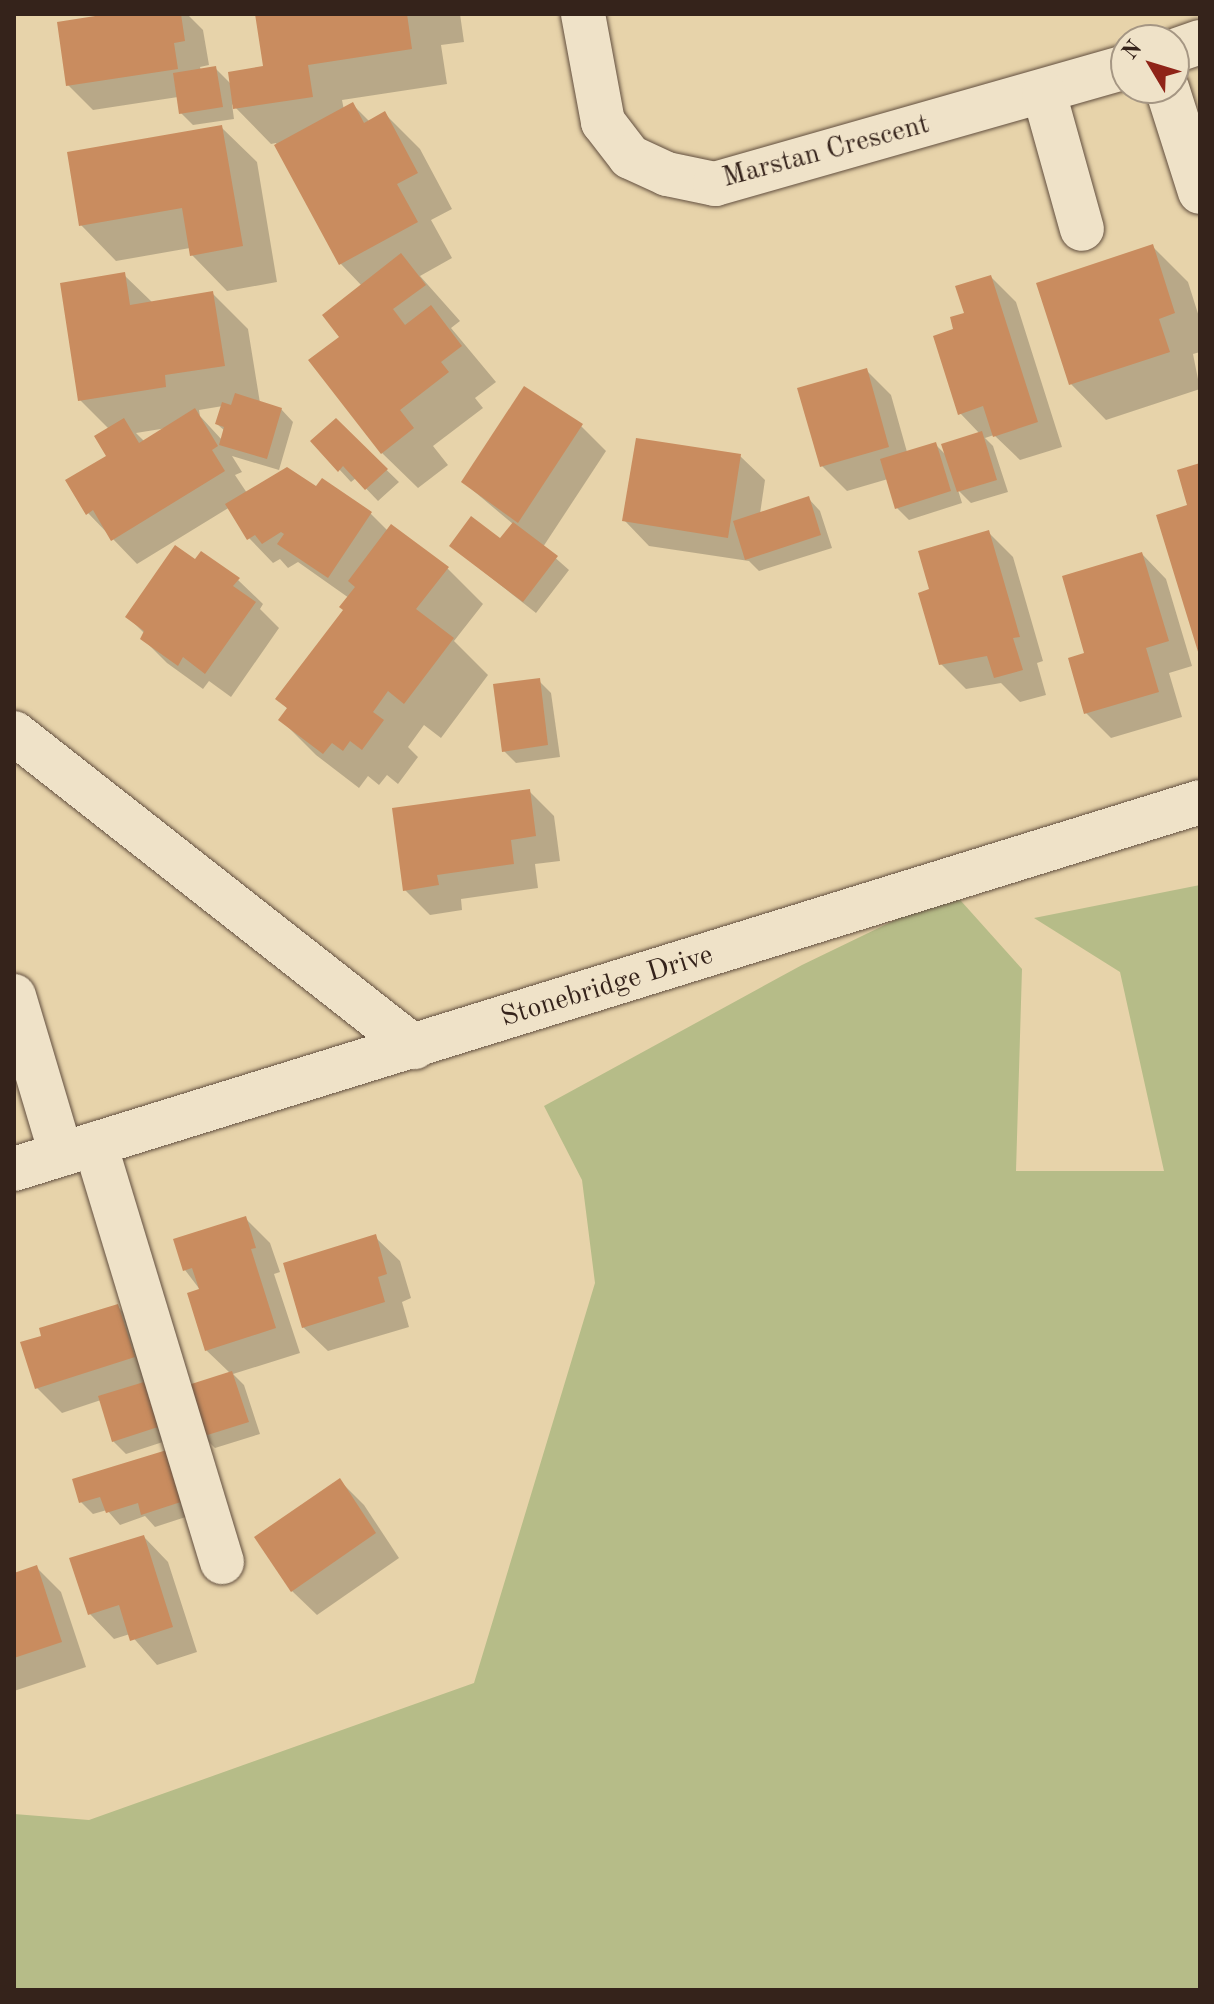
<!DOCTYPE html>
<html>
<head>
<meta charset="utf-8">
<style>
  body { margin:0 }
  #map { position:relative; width:1214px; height:2004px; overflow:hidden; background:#e7d3aa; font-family:"Old Standard TT",serif }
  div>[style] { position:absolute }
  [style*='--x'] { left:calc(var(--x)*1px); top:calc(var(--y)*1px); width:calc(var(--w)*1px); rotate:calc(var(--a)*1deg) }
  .green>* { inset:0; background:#b6bc88 }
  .shadow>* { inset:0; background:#0003 }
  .building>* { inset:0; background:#c98c5f }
  .roads { filter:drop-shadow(0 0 2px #624f3f) drop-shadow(0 0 2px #624f3f) }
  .minor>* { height:44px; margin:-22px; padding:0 22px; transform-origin:22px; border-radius:22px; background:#efe2c8 }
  span { translate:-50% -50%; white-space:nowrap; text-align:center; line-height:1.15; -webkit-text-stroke:6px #efe2c8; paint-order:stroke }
  .street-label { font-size:28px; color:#35231b }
  .frame { position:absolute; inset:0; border:16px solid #35231b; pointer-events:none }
  .north { position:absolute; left:1110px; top:24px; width:80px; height:80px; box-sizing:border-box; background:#efe2c8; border:2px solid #a59683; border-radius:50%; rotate:308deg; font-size:22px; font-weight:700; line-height:32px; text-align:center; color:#35231b }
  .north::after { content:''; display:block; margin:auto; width:28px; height:36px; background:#8f2418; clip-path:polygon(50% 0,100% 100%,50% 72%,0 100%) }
</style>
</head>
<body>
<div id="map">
  <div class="green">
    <i style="clip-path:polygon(1200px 885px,1200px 1990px,14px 1990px,14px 1814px,89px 1820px,474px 1683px,595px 1283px,582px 1180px,544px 1106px,802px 965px,953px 892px,1022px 969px,1016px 1171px,1164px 1171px,1120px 972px,1034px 918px)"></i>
  </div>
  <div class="shadow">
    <i style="clip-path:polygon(121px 14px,187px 14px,203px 30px,209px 65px,200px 67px,201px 71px,215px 68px,232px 85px,266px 68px,257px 14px,460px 14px,464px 42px,441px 45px,447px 84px,342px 100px,344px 110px,353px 105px,370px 122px,385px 114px,420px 149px,452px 209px,431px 220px,452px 258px,420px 276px,460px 321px,451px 328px,496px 382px,475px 398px,483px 408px,433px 446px,448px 465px,418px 488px,382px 453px,342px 337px,362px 286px,341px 264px,276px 143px,271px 144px,232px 104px,234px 119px,193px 125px,181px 113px,178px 97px,93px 110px,68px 85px)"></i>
    <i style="clip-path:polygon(221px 127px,257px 162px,277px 282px,227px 291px,192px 255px,190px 248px,116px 261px,81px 225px)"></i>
    <i style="clip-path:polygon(1152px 246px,1188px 282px,1200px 320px,1200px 352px,1193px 354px,1200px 389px,1106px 420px,1071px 384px)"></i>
    <i style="clip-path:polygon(evenodd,124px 275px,153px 303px,212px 293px,248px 329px,260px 403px,281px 409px,293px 422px,279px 470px,232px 456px,242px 472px,235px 475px,247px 493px,317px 489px,323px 480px,371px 514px,388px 531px,392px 527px,448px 569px,483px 604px,454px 641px,488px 675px,441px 738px,424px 725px,408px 747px,418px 757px,398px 784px,387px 775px,379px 785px,368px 776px,359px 788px,316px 755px,281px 720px,289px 710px,278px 699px,346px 610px,349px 598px,298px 562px,288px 568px,280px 559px,273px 563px,249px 538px,230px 507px,137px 564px,88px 513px,109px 456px,109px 429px,80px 400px,124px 275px,223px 406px,217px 424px,225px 431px,222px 440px,200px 416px,199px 410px,223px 406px,124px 275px,167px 428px,145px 442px,136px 433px,167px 428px)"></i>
    <i style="clip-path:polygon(991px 277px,1016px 302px,1062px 447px,1020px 460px,994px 435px,985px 438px,993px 446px,1008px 492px,971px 503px,958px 490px,962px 503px,909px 520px,897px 508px,888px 479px,847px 491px,822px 466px,866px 370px,891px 395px,907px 452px,935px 444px,947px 456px,980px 434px,960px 413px,956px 330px)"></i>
    <i style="clip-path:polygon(336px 421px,399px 482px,378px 501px,356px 478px,351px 482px,313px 441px)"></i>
    <i style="clip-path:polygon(581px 426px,606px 451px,543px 547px,569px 570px,536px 613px,451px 546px,500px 541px,513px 524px,463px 482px)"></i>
    <i style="clip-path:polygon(740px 456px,765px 480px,760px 514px,808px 498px,820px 511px,832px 548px,759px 571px,749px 561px,649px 546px,625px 521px)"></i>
    <i style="clip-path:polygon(988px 532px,1013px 557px,1043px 661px,1037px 663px,1046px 695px,1020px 702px,1001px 683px,966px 689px,941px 664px,932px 591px)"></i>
    <i style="clip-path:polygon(1142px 554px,1166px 579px,1192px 666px,1169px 673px,1182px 717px,1111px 738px,1086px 713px,1070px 659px,1086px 654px)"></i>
    <i style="clip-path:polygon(238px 580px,263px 604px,260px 609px,279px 628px,231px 697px,209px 681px,203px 689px,167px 663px,142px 638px,145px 634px,128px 617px)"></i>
    <i style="clip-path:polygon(539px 681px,551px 693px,560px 757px,516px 763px,504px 751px)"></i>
    <i style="clip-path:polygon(529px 791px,554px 816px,560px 861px,535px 864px,538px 888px,461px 899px,462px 910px,430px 915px,405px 890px)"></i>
    <i style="clip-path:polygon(245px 1218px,270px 1243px,280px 1272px,274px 1274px,300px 1353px,233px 1374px,244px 1385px,260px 1434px,215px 1448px,203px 1436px,230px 1373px,206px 1350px,201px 1291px,185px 1270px)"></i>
    <i style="clip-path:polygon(375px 1237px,400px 1261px,411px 1298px,402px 1302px,409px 1327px,328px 1351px,303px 1327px)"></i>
    <i style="clip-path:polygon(117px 1306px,142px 1331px,158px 1382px,146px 1386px,156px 1396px,169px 1440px,126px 1454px,113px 1441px,101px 1400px,62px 1413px,37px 1388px)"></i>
    <i style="clip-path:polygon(170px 1451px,198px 1513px,155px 1527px,145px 1516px,120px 1525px,107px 1510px,93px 1514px,81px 1502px)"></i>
    <i style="clip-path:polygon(340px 1481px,364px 1505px,399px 1558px,317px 1615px,292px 1591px)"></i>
    <i style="clip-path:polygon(144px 1537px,168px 1562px,197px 1652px,157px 1665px,130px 1634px,114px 1639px,90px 1614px)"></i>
    <i style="clip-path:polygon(37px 1568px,61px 1592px,86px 1667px,14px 1691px,14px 1575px)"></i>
  </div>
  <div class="building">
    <i style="clip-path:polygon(108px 14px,181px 14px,185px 41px,174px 43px,178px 69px,66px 86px,57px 22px)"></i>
    <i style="clip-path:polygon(255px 14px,407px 14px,412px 49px,308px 65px,313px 97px,233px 109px,228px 72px,263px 66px)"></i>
    <i style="clip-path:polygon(216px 66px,223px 107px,179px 114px,173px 73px)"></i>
    <i style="clip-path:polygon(353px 102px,364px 123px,385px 111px,418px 173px,397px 184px,418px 222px,339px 265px,274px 145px)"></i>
    <i style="clip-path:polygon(222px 125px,243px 246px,190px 256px,182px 208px,79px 226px,67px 152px)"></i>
    <i style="clip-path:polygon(1153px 244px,1175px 313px,1159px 319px,1170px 352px,1069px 385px,1036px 283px)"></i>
    <i style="clip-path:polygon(401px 253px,426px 285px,393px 309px,405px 325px,431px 305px,462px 346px,441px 362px,449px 372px,400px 410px,414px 428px,381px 454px,308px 360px,339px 337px,322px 315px)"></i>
    <i style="clip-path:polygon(125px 272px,130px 305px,213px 291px,225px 366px,165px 375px,166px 387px,78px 401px,60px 283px)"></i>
    <i style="clip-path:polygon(991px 275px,1038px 422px,993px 437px,983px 406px,958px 415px,933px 336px,953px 329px,950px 317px,964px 313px,955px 286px)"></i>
    <i style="clip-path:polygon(867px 368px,889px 447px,820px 467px,797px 388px)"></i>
    <i style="clip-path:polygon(524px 386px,583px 424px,518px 523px,461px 482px)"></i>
    <i style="clip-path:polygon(235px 393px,282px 408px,267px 459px,219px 445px,224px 427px,215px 424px,222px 402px,231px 405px)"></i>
    <i style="clip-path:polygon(195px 408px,218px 446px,212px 450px,225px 471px,111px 541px,93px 510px,86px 515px,65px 480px,106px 456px,94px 436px,124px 418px,139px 443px)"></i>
    <i style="clip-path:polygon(336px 418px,388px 469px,365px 490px,343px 466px,338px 472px,310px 441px)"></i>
    <i style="clip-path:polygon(982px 431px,997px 480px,957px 492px,941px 444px)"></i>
    <i style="clip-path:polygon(636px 438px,741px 454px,728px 538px,622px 521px)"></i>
    <i style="clip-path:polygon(936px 442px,951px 491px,895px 509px,880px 459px)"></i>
    <i style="clip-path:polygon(1200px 463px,1200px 655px,1199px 655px,1156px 515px,1187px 505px,1177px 470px)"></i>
    <i style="clip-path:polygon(287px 467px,316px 486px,322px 478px,372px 512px,328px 578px,277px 544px,284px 534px,281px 532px,262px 544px,255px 535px,247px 540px,225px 504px)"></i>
    <i style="clip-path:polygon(809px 496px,821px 535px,745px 560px,733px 521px)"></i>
    <i style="clip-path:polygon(471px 516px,500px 538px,513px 522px,558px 556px,523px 602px,449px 546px)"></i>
    <i style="clip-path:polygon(391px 524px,449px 567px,416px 609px,454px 638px,404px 704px,388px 691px,373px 712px,384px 720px,362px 750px,350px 741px,343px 751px,332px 743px,323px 754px,278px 720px,287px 708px,275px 699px,343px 610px,339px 607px,355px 587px,348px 581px)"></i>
    <i style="clip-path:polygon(989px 530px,1020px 637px,1013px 638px,1023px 670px,994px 678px,987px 656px,939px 665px,918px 593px,929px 589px,918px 551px)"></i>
    <i style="clip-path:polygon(175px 545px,195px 559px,201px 551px,240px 578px,233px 586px,256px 602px,205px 674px,183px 657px,178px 666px,140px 639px,144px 631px,125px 617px)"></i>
    <i style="clip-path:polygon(1142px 552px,1169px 641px,1146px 648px,1159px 692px,1084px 714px,1068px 658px,1084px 653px,1062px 576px)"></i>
    <i style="clip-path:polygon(540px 678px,548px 745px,502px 752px,493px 684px)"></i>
    <i style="clip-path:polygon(530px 789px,536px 836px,511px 840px,514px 864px,437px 875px,439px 885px,403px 891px,392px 808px)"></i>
    <i style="clip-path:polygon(246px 1216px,256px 1248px,251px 1249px,276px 1328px,205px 1351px,187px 1293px,199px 1289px,192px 1268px,183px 1271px,173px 1239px)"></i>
    <i style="clip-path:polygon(376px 1234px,387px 1274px,378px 1277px,385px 1302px,302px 1328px,283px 1263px)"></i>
    <i style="clip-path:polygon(118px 1304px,135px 1357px,35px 1389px,20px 1342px,41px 1336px,39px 1328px)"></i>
    <i style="clip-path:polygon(232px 1371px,249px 1422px,201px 1437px,185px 1386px)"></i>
    <i style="clip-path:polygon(144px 1382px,158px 1427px,112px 1442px,98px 1396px)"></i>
    <i style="clip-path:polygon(170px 1449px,187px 1500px,141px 1515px,138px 1503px,106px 1513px,100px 1497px,79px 1503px,72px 1479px)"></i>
    <i style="clip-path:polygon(340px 1478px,376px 1533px,291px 1592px,254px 1537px)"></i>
    <i style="clip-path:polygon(144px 1535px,173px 1627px,130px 1641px,119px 1605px,88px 1615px,69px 1558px)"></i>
    <i style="clip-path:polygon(37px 1565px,62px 1642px,14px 1658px,14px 1573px)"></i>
  </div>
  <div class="roads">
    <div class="minor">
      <i style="--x:583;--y:14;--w:110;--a:79.5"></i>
      <i style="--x:603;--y:122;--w:44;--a:52.4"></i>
      <i style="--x:630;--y:157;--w:41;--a:24.7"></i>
      <i style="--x:667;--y:174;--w:49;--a:11.8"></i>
      <i style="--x:715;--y:184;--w:427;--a:-15.9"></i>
      <i style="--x:1174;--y:51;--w:28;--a:-19"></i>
      <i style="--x:1167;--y:88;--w:109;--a:72.4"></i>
      <i style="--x:1044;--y:93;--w:141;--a:74.4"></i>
      <i style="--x:14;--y:733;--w:509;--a:38.13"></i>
      <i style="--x:14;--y:996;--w:165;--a:73.4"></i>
      <i style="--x:95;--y:1144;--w:437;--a:73.1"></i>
      <i style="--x:14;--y:1169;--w:1241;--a:-17.19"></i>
    </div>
  </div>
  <div class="street-label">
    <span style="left:826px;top:152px;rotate:-15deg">Marstan Crescent</span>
    <span style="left:607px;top:987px;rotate:-17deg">Stonebridge Drive</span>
  </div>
  <div class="frame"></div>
  <div class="north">N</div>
</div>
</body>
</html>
